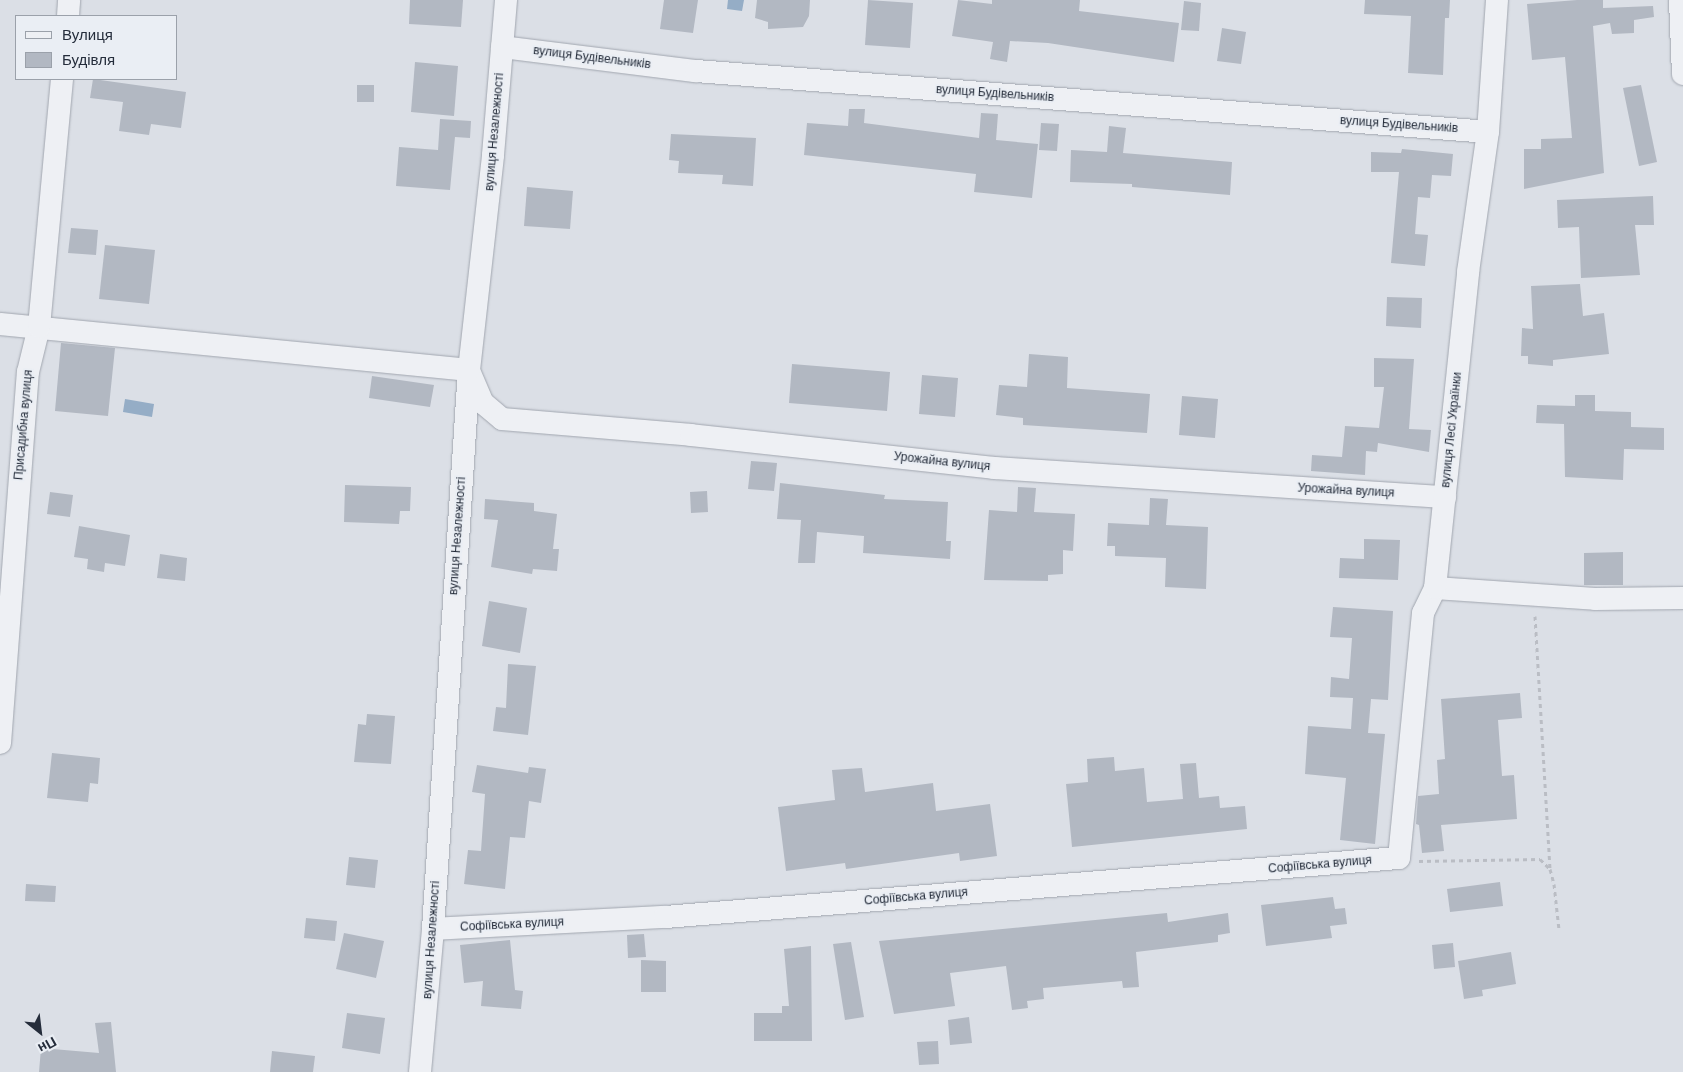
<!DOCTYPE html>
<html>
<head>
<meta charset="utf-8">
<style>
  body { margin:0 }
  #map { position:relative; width:1683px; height:1072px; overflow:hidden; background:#dbdfe6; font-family:"DM Sans",sans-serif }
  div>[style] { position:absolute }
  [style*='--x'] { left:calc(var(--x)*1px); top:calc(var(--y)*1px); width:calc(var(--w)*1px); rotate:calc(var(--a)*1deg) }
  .water>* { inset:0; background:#95adc6 }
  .building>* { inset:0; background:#b2b8c2 }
  .path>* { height:3px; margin-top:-1.5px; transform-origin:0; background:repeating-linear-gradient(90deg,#babdc4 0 4px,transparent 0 8px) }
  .roads { filter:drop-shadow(0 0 1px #a1a6af) drop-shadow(0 0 1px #a1a6af) }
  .street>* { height:22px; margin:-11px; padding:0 11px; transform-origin:11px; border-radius:11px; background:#eef0f4 }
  span { translate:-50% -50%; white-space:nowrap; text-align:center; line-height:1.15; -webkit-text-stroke:4px #eaeef4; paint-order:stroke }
  .street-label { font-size:12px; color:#252d3b }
  .legend { position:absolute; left:15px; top:15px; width:162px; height:65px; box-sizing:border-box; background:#eaeef4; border:1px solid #9ba1aa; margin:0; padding:6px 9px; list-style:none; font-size:15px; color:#252d3b }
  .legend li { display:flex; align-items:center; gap:10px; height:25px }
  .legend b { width:25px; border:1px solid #9ba1aa }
  .north { position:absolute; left:15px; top:1007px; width:50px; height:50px; -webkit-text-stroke:4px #eaeef4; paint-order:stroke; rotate:151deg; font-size:14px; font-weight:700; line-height:20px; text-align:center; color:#252d3b }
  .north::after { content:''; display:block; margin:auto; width:18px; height:22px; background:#252d3b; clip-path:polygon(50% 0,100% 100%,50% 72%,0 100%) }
</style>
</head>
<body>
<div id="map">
  <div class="water">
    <i style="clip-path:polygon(728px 0,744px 0,742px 11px,727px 9px)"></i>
    <i style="clip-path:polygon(125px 399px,154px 404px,152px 417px,123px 412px)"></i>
  </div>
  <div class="building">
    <i style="clip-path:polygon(410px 0,463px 0,461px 27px,409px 24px)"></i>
    <i style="clip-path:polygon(664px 0,698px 0,693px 33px,660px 29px)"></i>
    <i style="clip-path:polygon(757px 0,810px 0,809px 16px,803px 27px,768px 29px,768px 22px,755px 18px)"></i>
    <i style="clip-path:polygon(868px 0,913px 3px,910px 48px,865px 45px)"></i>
    <i style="clip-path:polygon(958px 0,992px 4px,992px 0,1080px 0,1079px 11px,1179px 23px,1174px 62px,1048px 43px,1010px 41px,1007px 62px,990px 59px,993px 42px,952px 36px)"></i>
    <i style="clip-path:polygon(1365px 0,1450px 0,1449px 18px,1445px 18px,1443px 75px,1408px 73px,1411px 16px,1364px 14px)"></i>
    <i style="clip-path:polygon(1577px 0,1603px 0,1603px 8px,1653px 6px,1654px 17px,1634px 20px,1634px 33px,1612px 34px,1610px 23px,1593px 26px,1604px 173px,1524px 189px,1524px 149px,1541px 149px,1541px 139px,1572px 138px,1565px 57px,1532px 60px,1527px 4px)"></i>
    <i style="clip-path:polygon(1184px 1px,1201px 3px,1199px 31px,1181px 30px)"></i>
    <i style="clip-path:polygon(1222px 28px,1246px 32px,1241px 64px,1217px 61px)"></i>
    <i style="clip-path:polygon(415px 62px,458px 66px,454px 116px,411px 112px)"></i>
    <i style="clip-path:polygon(93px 79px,186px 92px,181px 128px,151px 124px,149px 135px,119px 131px,123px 102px,90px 98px)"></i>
    <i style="clip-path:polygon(357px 85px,374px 85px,374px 102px,357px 102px)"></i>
    <i style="clip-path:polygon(1641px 85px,1657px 162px,1639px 166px,1623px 88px)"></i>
    <i style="clip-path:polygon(849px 109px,865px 109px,864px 123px,979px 138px,981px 113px,998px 114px,996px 140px,1038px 144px,1032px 198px,974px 192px,976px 174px,804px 155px,807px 123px,848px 126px)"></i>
    <i style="clip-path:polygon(440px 119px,471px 121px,470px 138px,455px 137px,450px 190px,396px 186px,399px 147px,438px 150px)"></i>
    <i style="clip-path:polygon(1041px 123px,1059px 124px,1057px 151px,1039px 150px)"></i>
    <i style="clip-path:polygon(1109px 126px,1126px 128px,1123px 153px,1232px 162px,1230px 195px,1132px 187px,1132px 184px,1070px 182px,1071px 150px,1107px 152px)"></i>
    <i style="clip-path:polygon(671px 134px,756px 138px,753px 186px,722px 184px,723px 175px,678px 173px,679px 161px,669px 160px)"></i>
    <i style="clip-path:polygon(1402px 149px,1453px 154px,1451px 176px,1432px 175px,1430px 198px,1418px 197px,1415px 234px,1428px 235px,1425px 266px,1391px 263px,1399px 172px,1371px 172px,1371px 152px,1401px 153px)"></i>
    <i style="clip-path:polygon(527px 187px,573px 191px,570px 229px,524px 226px)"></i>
    <i style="clip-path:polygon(1653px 196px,1654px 225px,1635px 225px,1640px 275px,1581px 278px,1579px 227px,1558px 228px,1557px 200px)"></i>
    <i style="clip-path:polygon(71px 228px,98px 230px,96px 255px,68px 253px)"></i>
    <i style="clip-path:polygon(105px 245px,155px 250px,149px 304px,99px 299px)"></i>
    <i style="clip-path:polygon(1580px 284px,1583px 316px,1604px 313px,1609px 354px,1553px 360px,1553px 366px,1528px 364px,1528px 356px,1521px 356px,1522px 328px,1533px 329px,1531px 286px)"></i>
    <i style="clip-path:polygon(1387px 297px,1422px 298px,1421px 328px,1386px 326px)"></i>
    <i style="clip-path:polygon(61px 343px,115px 348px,108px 416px,55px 411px)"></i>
    <i style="clip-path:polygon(1029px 354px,1068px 357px,1067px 388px,1150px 394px,1147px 433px,1023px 425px,1023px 418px,996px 415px,999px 385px,1027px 387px)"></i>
    <i style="clip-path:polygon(1374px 358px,1414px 359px,1409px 429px,1431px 430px,1429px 452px,1378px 443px,1377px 452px,1366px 451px,1365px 475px,1311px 471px,1312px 455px,1342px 457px,1345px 426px,1379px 428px,1384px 387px,1374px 387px)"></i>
    <i style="clip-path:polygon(792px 364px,890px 372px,887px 411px,789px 403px)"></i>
    <i style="clip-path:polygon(922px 375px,958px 378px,955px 417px,919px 414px)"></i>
    <i style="clip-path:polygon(372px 376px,434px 385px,430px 407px,369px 398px)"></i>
    <i style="clip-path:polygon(1575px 395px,1595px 395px,1595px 411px,1631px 412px,1631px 427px,1664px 428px,1664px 450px,1624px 449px,1623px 480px,1565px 477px,1564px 424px,1536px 423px,1537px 405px,1575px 406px)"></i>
    <i style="clip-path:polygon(1182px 396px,1218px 399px,1215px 438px,1179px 435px)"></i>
    <i style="clip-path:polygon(751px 461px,777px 463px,774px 491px,748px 489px)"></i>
    <i style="clip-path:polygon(780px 483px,885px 495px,884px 499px,948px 502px,946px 541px,951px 541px,950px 559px,863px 553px,864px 536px,817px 532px,815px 563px,798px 563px,801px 520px,777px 519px)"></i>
    <i style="clip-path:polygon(345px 485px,411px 487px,410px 511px,400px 511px,399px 524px,344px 522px)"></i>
    <i style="clip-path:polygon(1018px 487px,1036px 488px,1034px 512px,1075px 514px,1073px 551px,1063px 550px,1063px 574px,1048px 575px,1048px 581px,984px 580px,989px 510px,1017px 512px)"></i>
    <i style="clip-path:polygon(707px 491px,708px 512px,691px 513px,690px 492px)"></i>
    <i style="clip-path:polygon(50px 492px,73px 495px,70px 517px,47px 514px)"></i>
    <i style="clip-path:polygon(1150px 498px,1168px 499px,1166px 525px,1208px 527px,1206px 589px,1165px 587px,1166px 558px,1115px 556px,1115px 546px,1107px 546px,1108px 523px,1149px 525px)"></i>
    <i style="clip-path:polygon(485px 499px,534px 503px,534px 511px,557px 514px,553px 549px,559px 549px,557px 571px,533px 569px,532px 574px,491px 567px,498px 520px,484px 519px)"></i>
    <i style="clip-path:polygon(79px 526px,130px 535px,125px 566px,105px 563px,104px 572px,87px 569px,88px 559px,74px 557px)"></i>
    <i style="clip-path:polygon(1364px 539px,1400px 540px,1398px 580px,1339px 578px,1340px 558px,1364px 559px)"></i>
    <i style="clip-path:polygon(1623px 552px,1623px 585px,1584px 585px,1584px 553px)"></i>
    <i style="clip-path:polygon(160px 554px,187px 558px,185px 581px,157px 578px)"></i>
    <i style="clip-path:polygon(489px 601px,527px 608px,520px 653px,482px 646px)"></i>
    <i style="clip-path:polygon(1333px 607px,1393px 611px,1388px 700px,1371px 699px,1368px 733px,1385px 734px,1375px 844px,1340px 840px,1346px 778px,1305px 774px,1308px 726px,1351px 729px,1353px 698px,1330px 697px,1331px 677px,1349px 679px,1352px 638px,1330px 637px)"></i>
    <i style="clip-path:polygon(508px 664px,536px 666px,528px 735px,493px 731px,496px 707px,506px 708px)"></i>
    <i style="clip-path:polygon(1520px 693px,1522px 718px,1498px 720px,1502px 776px,1514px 775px,1517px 819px,1441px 825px,1444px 851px,1422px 853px,1419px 825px,1416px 824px,1418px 796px,1439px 794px,1437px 760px,1445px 759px,1441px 699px)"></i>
    <i style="clip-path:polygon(367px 714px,395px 716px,391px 764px,354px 762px,358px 724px,366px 725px)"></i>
    <i style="clip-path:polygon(52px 753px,100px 758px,98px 784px,90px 783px,88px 802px,47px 798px)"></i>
    <i style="clip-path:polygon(1114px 757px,1115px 771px,1144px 768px,1147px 802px,1183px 799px,1180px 764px,1196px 763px,1199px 798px,1219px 796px,1220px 808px,1245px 806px,1247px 829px,1072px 847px,1066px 784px,1088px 782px,1087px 759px)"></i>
    <i style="clip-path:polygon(477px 765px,528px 773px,529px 767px,546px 769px,541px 803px,529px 801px,525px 838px,510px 837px,505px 889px,464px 884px,468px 850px,481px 851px,485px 794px,472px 792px)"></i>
    <i style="clip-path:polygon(862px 768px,865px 792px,933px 783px,936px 811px,990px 804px,997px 856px,960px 861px,959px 853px,846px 869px,845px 863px,786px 871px,778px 807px,835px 800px,832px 770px)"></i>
    <i style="clip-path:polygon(349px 857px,378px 860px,375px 888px,346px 885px)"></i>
    <i style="clip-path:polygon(1500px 882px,1503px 906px,1450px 912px,1447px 889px)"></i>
    <i style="clip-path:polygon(26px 884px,56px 886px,55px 902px,25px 901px)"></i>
    <i style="clip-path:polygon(1333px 897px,1335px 909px,1345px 908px,1347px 924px,1330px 926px,1332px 938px,1266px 946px,1261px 905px)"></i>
    <i style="clip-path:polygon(1167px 913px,1168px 922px,1228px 913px,1230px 933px,1218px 935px,1218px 942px,1136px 952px,1139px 987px,1123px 988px,1122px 981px,1043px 988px,1044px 999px,1027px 1001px,1028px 1008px,1012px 1010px,1006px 966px,950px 973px,955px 1006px,894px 1014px,879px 941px)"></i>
    <i style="clip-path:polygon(306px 918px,337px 921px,335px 941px,304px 938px)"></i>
    <i style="clip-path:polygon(344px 933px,384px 941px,376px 978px,336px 969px)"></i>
    <i style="clip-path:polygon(644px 934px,646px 957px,628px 958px,627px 935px)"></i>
    <i style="clip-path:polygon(510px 940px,515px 990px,523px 991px,521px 1009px,481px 1006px,483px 981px,464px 983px,460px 945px)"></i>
    <i style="clip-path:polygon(851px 942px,864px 1017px,845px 1020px,833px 944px)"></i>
    <i style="clip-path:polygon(1453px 943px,1455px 967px,1434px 969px,1432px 945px)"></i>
    <i style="clip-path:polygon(811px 946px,812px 1041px,754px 1041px,754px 1013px,782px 1013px,782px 1006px,789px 1006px,784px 949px)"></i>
    <i style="clip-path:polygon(1511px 952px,1516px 984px,1482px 990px,1483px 996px,1464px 999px,1458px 961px)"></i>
    <i style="clip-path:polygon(641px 960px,666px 961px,666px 992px,641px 992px)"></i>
    <i style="clip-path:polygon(347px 1013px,385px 1018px,380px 1054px,342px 1048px)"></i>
    <i style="clip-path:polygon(969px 1017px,972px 1043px,950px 1045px,948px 1020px)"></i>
    <i style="clip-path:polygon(111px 1022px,116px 1072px,39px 1072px,41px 1048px,99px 1053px,95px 1023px)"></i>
    <i style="clip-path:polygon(938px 1041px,939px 1064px,919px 1065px,917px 1042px)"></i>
    <i style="clip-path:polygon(272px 1051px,315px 1056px,313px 1072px,270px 1072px)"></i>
  </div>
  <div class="path">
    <i style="--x:1535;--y:616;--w:253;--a:86.6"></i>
    <i style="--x:1419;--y:861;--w:121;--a:-0.9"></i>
    <i style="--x:1540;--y:859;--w:14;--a:45"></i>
    <i style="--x:1550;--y:869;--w:16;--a:75"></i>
    <i style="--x:1554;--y:884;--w:45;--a:83.7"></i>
  </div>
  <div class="roads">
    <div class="street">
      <i style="--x:1680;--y:0;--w:74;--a:87.7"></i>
      <i style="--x:68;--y:16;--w:16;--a:-86"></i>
      <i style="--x:502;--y:47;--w:195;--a:7.1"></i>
      <i style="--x:696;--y:71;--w:794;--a:4.4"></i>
      <i style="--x:0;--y:324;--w:471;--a:5.6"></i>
      <i style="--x:470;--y:373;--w:33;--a:67"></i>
      <i style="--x:483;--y:403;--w:25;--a:40"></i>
      <i style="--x:502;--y:419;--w:190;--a:4.8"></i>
      <i style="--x:691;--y:435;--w:305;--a:6.2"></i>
      <i style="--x:994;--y:468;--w:452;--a:3.7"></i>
      <i style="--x:1435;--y:588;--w:160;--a:3.9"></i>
      <i style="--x:1595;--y:599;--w:88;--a:-0.7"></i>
      <i style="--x:0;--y:743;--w:372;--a:-85.7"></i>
      <i style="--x:28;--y:372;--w:46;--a:-76.3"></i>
      <i style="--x:39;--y:327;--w:249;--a:-84.7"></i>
      <i style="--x:433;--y:929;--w:232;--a:-3"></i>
      <i style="--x:665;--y:917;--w:736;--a:-4.6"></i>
      <i style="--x:1399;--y:858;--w:246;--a:-84.4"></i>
      <i style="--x:1423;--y:613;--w:28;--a:-64"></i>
      <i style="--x:1435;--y:588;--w:318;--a:-84"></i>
      <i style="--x:1468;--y:272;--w:141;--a:-81.9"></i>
      <i style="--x:1488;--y:132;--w:132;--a:-86.1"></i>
      <i style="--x:420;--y:1072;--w:144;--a:-84.8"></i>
      <i style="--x:433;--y:929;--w:560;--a:-86.32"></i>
      <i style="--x:469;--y:370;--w:216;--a:-83.6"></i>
      <i style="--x:493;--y:155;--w:156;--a:-85.2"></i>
    </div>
  </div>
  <div class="street-label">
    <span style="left:592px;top:58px;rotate:7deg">вулиця Будівельників</span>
    <span style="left:995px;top:94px;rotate:4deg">вулиця Будівельників</span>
    <span style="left:1399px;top:125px;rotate:4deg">вулиця Будівельників</span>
    <span style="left:495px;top:132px;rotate:-85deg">вулиця Незалежності</span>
    <span style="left:24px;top:425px;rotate:-85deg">Присадибна вулиця</span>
    <span style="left:1452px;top:430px;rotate:-84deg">вулиця Лесі Українки</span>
    <span style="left:942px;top:462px;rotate:6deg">Урожайна вулиця</span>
    <span style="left:1346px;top:491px;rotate:3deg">Урожайна вулиця</span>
    <span style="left:458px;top:536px;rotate:-86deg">вулиця Незалежності</span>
    <span style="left:1320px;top:865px;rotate:-5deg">Софіївська вулиця</span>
    <span style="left:916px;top:897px;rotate:-5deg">Софіївська вулиця</span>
    <span style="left:512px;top:925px;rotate:-3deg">Софіївська вулиця</span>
    <span style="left:432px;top:940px;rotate:-86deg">вулиця Незалежності</span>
  </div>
  <ul class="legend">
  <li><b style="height:6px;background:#eef0f4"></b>Вулиця</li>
  <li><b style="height:14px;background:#b2b8c2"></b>Будівля</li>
  </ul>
  <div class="north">Пн</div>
</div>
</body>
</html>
